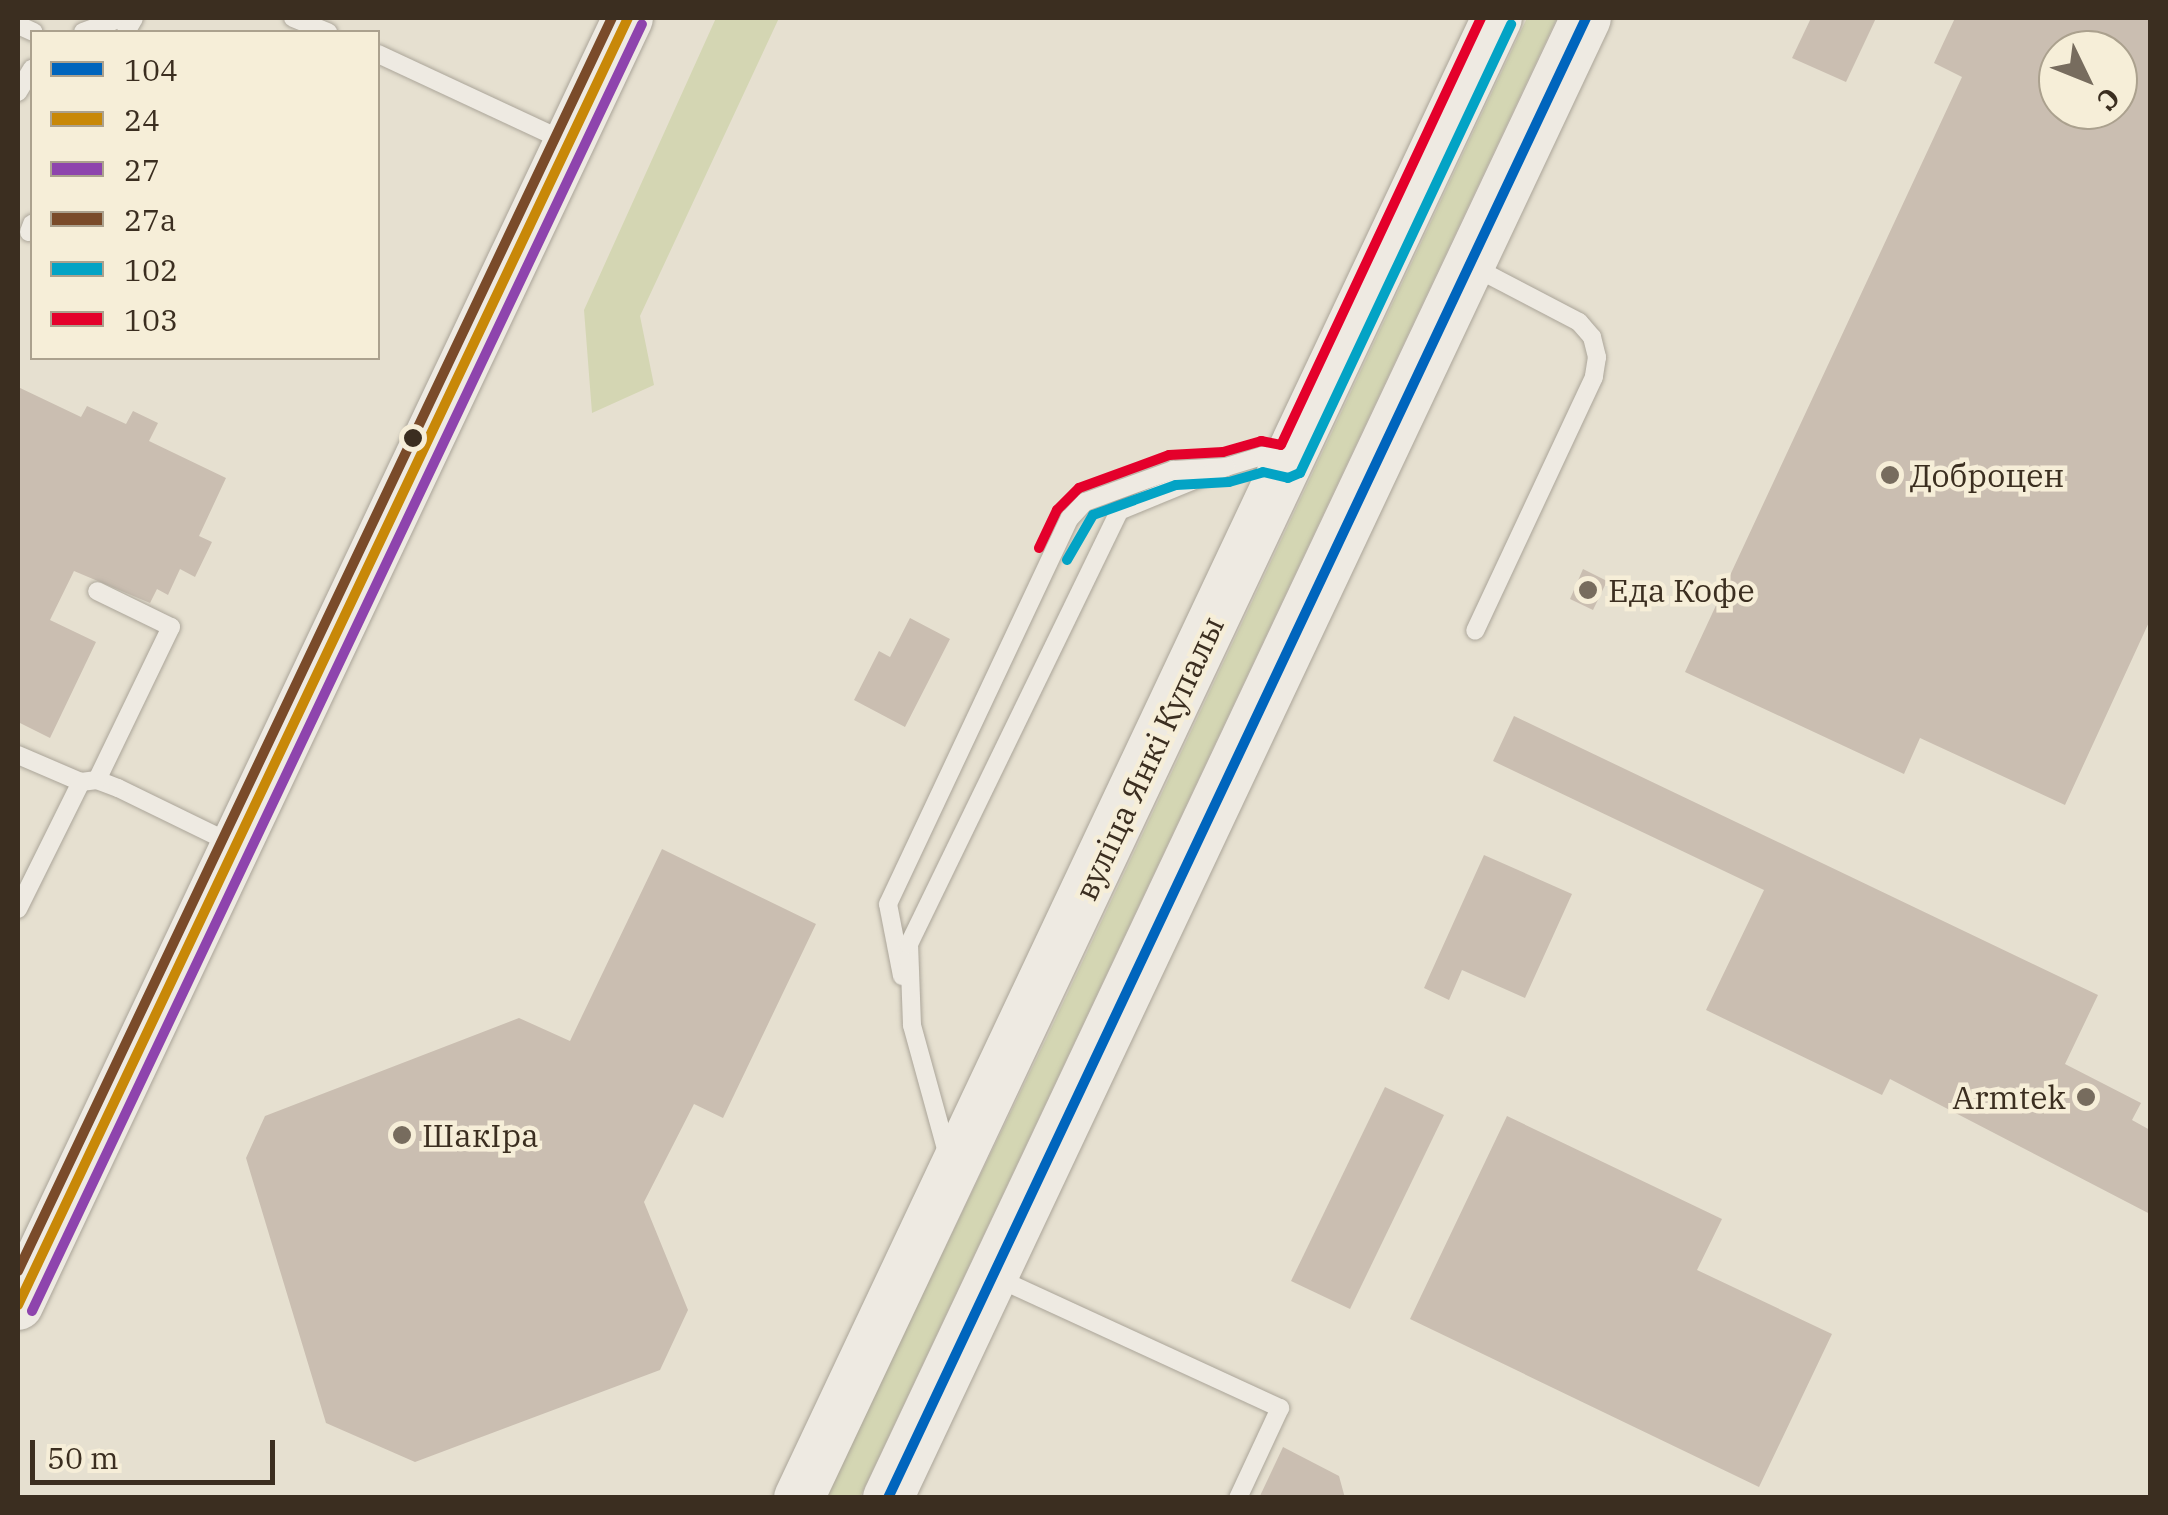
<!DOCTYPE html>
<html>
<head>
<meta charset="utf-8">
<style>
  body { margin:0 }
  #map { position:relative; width:2168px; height:1515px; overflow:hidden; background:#e6e0d0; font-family:"IBM Plex Serif",serif }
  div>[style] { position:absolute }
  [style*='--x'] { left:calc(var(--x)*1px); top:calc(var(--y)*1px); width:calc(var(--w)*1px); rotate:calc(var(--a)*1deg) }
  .green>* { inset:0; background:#d4d6b3 }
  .building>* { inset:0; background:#cabeb1 }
  .roads { filter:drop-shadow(0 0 2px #aba599) drop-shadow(0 0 2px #aba599) }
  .service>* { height:18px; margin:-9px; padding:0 9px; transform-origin:9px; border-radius:9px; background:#eeeae2 }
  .secondary>* { height:50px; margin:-25px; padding:0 25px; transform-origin:25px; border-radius:25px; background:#eeeae2 }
  .bus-1>* { height:10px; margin:-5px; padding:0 5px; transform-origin:5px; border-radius:5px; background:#0065bd }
  .bus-2>* { height:10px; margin:-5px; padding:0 5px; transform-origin:5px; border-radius:5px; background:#c88808 }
  .bus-3>* { height:10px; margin:-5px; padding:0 5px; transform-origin:5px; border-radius:5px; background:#8e44ad }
  .bus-4>* { height:10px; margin:-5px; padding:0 5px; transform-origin:5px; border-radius:5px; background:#7a4b2a }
  .bus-5>* { height:10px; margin:-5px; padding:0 5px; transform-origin:5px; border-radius:5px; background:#03a3c5 }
  .bus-6>* { height:10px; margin:-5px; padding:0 5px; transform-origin:5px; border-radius:5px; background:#e4002b }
  .dots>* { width:28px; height:28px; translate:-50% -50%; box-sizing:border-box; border:5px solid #f6eed8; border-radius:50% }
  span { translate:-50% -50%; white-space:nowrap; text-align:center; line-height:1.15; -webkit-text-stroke:9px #f6eed8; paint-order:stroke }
  .poi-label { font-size:32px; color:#3b2e20 }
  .left { translate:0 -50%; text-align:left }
  .right { translate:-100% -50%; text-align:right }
  .street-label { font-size:32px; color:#3b2e20 }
  .frame { position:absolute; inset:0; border:20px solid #3b2e20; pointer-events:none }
  .legend { position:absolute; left:30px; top:30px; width:350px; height:330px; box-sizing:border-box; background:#f6eed8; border:2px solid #aba18e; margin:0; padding:12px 18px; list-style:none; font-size:30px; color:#3b2e20 }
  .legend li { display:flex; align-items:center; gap:20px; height:50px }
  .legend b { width:50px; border:2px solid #aba18e }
  .north { position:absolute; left:2038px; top:30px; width:100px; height:100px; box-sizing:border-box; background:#f6eed8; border:2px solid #aba18e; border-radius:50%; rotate:133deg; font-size:28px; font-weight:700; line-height:40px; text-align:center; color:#3b2e20 }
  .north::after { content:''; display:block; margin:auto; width:35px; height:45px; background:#776c5e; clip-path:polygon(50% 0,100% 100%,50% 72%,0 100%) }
  .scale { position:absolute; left:30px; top:1440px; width:245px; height:45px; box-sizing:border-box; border:5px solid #3b2e20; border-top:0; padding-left:12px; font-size:30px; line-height:35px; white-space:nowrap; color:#3b2e20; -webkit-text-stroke:8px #f6eed8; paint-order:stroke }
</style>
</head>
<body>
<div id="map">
  <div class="green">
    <i style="clip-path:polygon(716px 18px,779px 18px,640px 316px,654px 385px,592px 413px,584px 310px)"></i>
    <i style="clip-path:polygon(1527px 18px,1557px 18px,860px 1497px,824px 1498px,1047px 1037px)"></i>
  </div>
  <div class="building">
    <i style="clip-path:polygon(1811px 18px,1876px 18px,1846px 82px,1792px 58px)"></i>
    <i style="clip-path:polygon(evenodd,1955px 18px,2150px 18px,2150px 620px,2065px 805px,1920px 738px,1904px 774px,1685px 672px,1962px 77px,1934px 63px,1955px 18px,2058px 50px,2118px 50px,2118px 110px,2058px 110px,2058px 50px)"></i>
    <i style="clip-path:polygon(18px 387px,81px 417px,87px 406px,126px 424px,133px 411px,158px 423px,149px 441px,226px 478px,199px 536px,212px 542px,195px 577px,180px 569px,168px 595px,157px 589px,150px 603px,74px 571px,50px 620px,96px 642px,50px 738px,18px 722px)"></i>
    <i style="clip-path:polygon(1583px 569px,1607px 581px,1593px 610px,1570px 599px)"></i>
    <i style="clip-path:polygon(910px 618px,950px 639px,905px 727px,854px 700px,879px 651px,890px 657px)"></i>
    <i style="clip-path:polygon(1514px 716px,2098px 995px,2065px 1064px,2141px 1103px,2132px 1120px,2150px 1130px,2150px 1214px,1890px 1079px,1882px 1095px,1706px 1010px,1764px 890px,1493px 761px)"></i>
    <i style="clip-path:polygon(662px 849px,816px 924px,723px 1118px,694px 1104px,644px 1202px,688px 1310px,660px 1370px,415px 1462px,326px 1423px,246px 1158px,265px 1116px,519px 1018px,570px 1041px)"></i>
    <i style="clip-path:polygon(1484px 855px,1572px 894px,1525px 998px,1462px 970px,1449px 1000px,1424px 988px)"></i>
    <i style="clip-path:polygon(1385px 1087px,1444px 1115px,1350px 1309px,1291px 1281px)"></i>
    <i style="clip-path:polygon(1507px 1116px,1722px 1219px,1697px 1270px,1832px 1334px,1759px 1487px,1410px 1319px)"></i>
    <i style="clip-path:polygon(1283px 1447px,1339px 1476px,1345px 1498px,1259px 1498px)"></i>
  </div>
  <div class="roads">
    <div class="service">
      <i style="--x:293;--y:18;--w:38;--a:22"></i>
      <i style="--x:18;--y:25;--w:17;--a:24"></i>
      <i style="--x:83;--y:32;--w:40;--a:-20.2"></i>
      <i style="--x:126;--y:32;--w:16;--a:-60"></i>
      <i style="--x:378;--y:54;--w:208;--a:25"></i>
      <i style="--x:18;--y:92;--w:27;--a:-59"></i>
      <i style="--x:29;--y:232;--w:9;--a:-69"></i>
      <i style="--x:1470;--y:265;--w:123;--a:27.6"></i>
      <i style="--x:1579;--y:322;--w:20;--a:49"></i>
      <i style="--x:1592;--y:337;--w:21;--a:76"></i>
      <i style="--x:1597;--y:357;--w:20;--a:99"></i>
      <i style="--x:1594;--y:377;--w:280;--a:115.1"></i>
      <i style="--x:18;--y:755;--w:69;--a:23.2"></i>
      <i style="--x:81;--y:782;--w:16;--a:-7"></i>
      <i style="--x:97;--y:780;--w:22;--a:21"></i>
      <i style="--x:118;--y:788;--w:130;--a:26"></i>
      <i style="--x:97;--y:780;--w:170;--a:-64.2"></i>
      <i style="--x:171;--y:627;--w:82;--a:-154.1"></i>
      <i style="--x:18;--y:909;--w:142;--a:-63.6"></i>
      <i style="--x:902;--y:976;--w:73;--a:-101"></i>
      <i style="--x:888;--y:904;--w:427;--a:-64.8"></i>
      <i style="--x:1070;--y:518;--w:22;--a:-47"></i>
      <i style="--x:1085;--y:502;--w:94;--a:-20"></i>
      <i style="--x:1173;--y:470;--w:53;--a:-3.2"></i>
      <i style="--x:1226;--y:467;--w:39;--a:-17"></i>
      <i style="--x:1263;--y:456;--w:22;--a:13"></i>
      <i style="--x:948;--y:1156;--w:136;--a:-105.4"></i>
      <i style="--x:912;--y:1025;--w:81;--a:-92.1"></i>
      <i style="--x:909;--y:944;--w:481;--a:-64.1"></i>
      <i style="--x:1119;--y:511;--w:116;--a:-22.4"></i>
      <i style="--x:993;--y:1276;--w:316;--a:24.7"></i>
      <i style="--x:1280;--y:1408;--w:99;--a:115"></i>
    </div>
    <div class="secondary">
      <i style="--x:18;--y:1305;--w:1424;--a:-64.64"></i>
      <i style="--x:799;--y:1498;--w:1636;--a:-64.75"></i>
      <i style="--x:888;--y:1498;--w:1636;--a:-64.75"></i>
    </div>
  </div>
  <div class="bus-1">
    <i style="--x:888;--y:1498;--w:1636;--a:-64.75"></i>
  </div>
  <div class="bus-2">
    <i style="--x:18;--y:1305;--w:1424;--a:-64.64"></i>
  </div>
  <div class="bus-3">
    <i style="--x:32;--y:1311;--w:1424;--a:-64.64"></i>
  </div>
  <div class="bus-4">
    <i style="--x:18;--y:1271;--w:1387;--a:-64.64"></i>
  </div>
  <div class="bus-5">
    <i style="--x:1067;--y:560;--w:52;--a:-60"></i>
    <i style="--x:1093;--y:515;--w:88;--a:-19.9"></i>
    <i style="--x:1176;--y:485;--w:53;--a:-3.2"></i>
    <i style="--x:1229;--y:482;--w:35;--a:-16"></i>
    <i style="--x:1263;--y:472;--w:26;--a:13"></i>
    <i style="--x:1288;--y:478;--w:13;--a:-23"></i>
    <i style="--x:1300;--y:473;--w:496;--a:-64.8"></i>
  </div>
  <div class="bus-6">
    <i style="--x:1039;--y:548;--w:42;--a:-64.7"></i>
    <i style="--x:1057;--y:510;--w:31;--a:-45"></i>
    <i style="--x:1079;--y:488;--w:96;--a:-20.1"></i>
    <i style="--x:1169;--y:455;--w:54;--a:-3.2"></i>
    <i style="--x:1223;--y:452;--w:40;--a:-16"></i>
    <i style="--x:1261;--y:441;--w:20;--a:11"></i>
    <i style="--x:1281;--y:445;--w:472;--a:-64.9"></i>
  </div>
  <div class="dots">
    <i style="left:413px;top:438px;background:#3b2e20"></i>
    <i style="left:1890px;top:475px;background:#776c5e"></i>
    <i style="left:1588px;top:590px;background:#776c5e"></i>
    <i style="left:2086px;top:1097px;background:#776c5e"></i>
    <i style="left:402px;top:1135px;background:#776c5e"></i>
  </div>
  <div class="poi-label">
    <span class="left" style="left:1910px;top:475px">Доброцен</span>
    <span class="left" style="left:1608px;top:590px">Еда Кофе</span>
    <span class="right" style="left:2066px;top:1097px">Armtek</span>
    <span class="left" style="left:422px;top:1135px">ШакІра</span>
  </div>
  <div class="street-label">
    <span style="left:1149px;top:758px;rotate:-65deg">вуліца Янкі Купалы</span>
  </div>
  <div class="frame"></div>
  <ul class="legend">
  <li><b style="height:12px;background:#0065bd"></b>104</li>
  <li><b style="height:12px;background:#c88808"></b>24</li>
  <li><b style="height:12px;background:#8e44ad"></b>27</li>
  <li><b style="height:12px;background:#7a4b2a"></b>27а</li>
  <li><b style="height:12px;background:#03a3c5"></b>102</li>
  <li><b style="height:12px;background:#e4002b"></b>103</li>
  </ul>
  <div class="north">С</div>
  <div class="scale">50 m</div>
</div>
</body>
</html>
